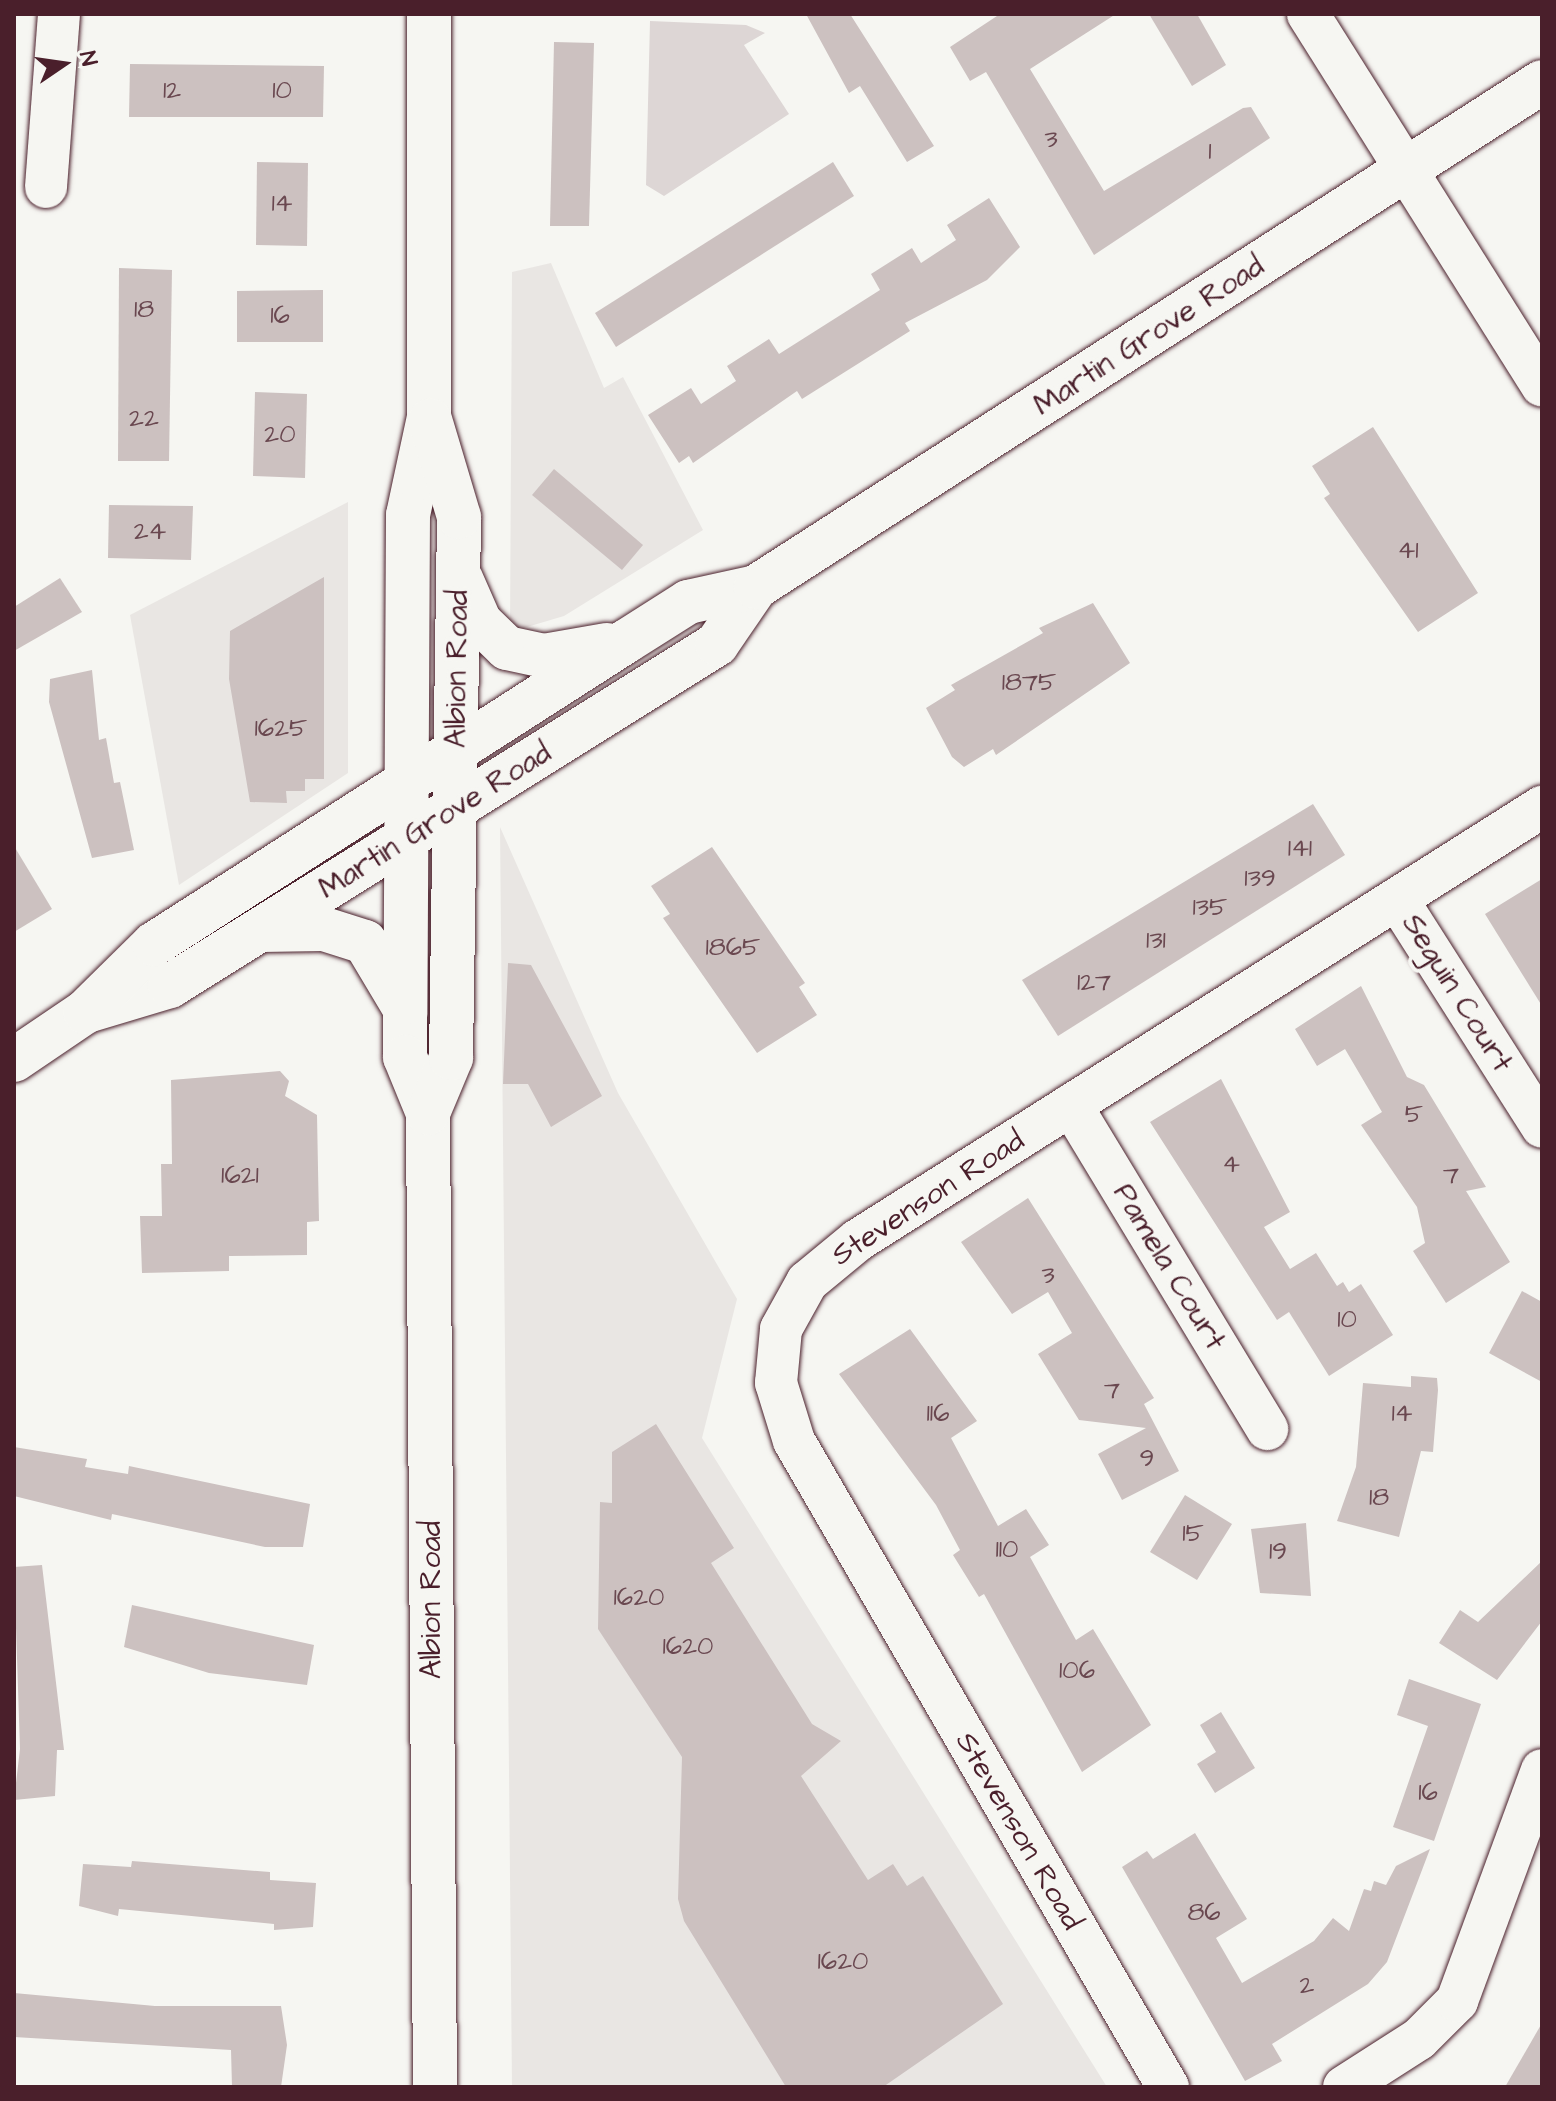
<!DOCTYPE html>
<html>
<head>
<meta charset="utf-8">
<style>
  body { margin:0 }
  #map { position:relative; width:1556px; height:2101px; overflow:hidden; background:#f6f6f2; font-family:"Architects Daughter",sans-serif }
  div>[style] { position:absolute }
  [style*='--x'] { left:calc(var(--x)*1px); top:calc(var(--y)*1px); width:calc(var(--w)*1px); rotate:calc(var(--a)*1deg) }
  .built>* { inset:0; background:#e9e6e3 }
  .green>* { inset:0; background:#ddd6d5 }
  .building>* { inset:0; background:#ccc1c0 }
  .roads { filter:drop-shadow(0 0 2px #4a1f2b) drop-shadow(0 0 2px #4a1f2b) }
  .minor>* { height:42px; margin:-21px; padding:0 21px; transform-origin:21px; border-radius:21px; background:#f6f6f2 }
  .major>* { height:44px; margin:-22px; padding:0 22px; transform-origin:22px; border-radius:22px; background:#f6f6f2 }
  span { translate:-50% -50%; white-space:nowrap; text-align:center; line-height:1.15; -webkit-text-stroke:8px #f6f6f2; paint-order:stroke }
  .number-label { font-size:26px; color:#6a4850 }
  .number-label span { -webkit-text-stroke-width:0 }
  .street-label { font-size:30px; color:#4a1f2b }
  .frame { position:absolute; inset:0; border:16px solid #4a1f2b; pointer-events:none }
  .north { position:absolute; left:24px; top:24px; width:80px; height:80px; -webkit-text-stroke:6px #f6f6f2; paint-order:stroke; rotate:77deg; font-size:22px; font-weight:700; line-height:32px; text-align:center; color:#4a1f2b }
  .north::after { content:''; display:block; margin:auto; width:28px; height:36px; background:#4a1f2b; clip-path:polygon(50% 0,100% 100%,50% 72%,0 100%) }
</style>
</head>
<body>
<div id="map">
  <div class="built">
    <i style="clip-path:polygon(551px 263px,604px 388px,623px 377px,703px 530px,564px 616px,510px 632px,512px 272px)"></i>
    <i style="clip-path:polygon(348px 502px,348px 773px,179px 885px,130px 615px)"></i>
    <i style="clip-path:polygon(500px 827px,618px 1093px,737px 1299px,702px 1438px,1107px 2087px,512px 2087px)"></i>
  </div>
  <div class="green">
    <i style="clip-path:polygon(650px 21px,746px 25px,765px 33px,744px 45px,789px 114px,664px 196px,646px 185px)"></i>
  </div>
  <div class="building">
    <i style="clip-path:polygon(806px 14px,850px 14px,934px 146px,907px 162px,860px 86px,849px 93px)"></i>
    <i style="clip-path:polygon(1000px 14px,1116px 14px,1030px 69px,1104px 191px,1243px 108px,1251px 107px,1270px 138px,1094px 255px,986px 72px,970px 81px,950px 47px)"></i>
    <i style="clip-path:polygon(1149px 14px,1197px 14px,1226px 65px,1192px 86px)"></i>
    <i style="clip-path:polygon(554px 42px,594px 43px,589px 226px,550px 226px)"></i>
    <i style="clip-path:polygon(130px 64px,324px 66px,323px 117px,129px 117px)"></i>
    <i style="clip-path:polygon(257px 162px,308px 163px,307px 246px,256px 245px)"></i>
    <i style="clip-path:polygon(833px 162px,854px 196px,616px 347px,595px 313px)"></i>
    <i style="clip-path:polygon(989px 198px,1020px 247px,987px 280px,905px 323px,910px 331px,802px 399px,797px 391px,693px 463px,689px 456px,679px 463px,648px 415px,691px 388px,701px 404px,736px 381px,727px 366px,769px 339px,779px 354px,880px 290px,871px 274px,912px 248px,921px 263px,956px 240px,947px 225px)"></i>
    <i style="clip-path:polygon(119px 268px,172px 270px,169px 461px,118px 461px)"></i>
    <i style="clip-path:polygon(323px 290px,323px 342px,237px 342px,237px 291px)"></i>
    <i style="clip-path:polygon(255px 392px,307px 394px,305px 478px,253px 476px)"></i>
    <i style="clip-path:polygon(1373px 427px,1478px 593px,1418px 632px,1324px 498px,1330px 494px,1312px 466px)"></i>
    <i style="clip-path:polygon(554px 469px,643px 545px,622px 570px,532px 495px)"></i>
    <i style="clip-path:polygon(109px 505px,193px 506px,191px 560px,108px 558px)"></i>
    <i style="clip-path:polygon(324px 577px,324px 779px,305px 779px,305px 791px,286px 791px,287px 803px,250px 802px,229px 679px,230px 631px)"></i>
    <i style="clip-path:polygon(60px 578px,82px 612px,14px 651px,14px 607px)"></i>
    <i style="clip-path:polygon(1093px 603px,1130px 663px,996px 755px,993px 749px,964px 767px,952px 757px,926px 708px,955px 690px,951px 685px,1043px 633px,1039px 628px)"></i>
    <i style="clip-path:polygon(92px 670px,99px 740px,106px 738px,114px 783px,120px 782px,134px 850px,92px 858px,49px 702px,50px 679px)"></i>
    <i style="clip-path:polygon(1313px 804px,1345px 855px,1058px 1036px,1022px 980px)"></i>
    <i style="clip-path:polygon(14px 846px,52px 909px,14px 932px)"></i>
    <i style="clip-path:polygon(712px 847px,805px 983px,799px 987px,817px 1015px,757px 1053px,663px 918px,670px 914px,651px 886px)"></i>
    <i style="clip-path:polygon(1542px 879px,1542px 1006px,1485px 914px)"></i>
    <i style="clip-path:polygon(508px 963px,531px 965px,602px 1096px,551px 1127px,528px 1084px,503px 1084px)"></i>
    <i style="clip-path:polygon(1361px 986px,1407px 1077px,1424px 1085px,1486px 1187px,1466px 1191px,1510px 1262px,1446px 1303px,1413px 1251px,1425px 1243px,1417px 1207px,1361px 1125px,1382px 1112px,1345px 1049px,1317px 1066px,1295px 1029px)"></i>
    <i style="clip-path:polygon(280px 1071px,289px 1081px,285px 1096px,317px 1115px,319px 1221px,307px 1222px,307px 1255px,229px 1256px,229px 1271px,142px 1273px,140px 1216px,162px 1216px,161px 1164px,172px 1164px,171px 1080px)"></i>
    <i style="clip-path:polygon(1221px 1079px,1290px 1212px,1264px 1227px,1290px 1269px,1316px 1253px,1337px 1286px,1343px 1282px,1349px 1292px,1361px 1284px,1393px 1335px,1329px 1376px,1289px 1312px,1277px 1320px,1150px 1122px)"></i>
    <i style="clip-path:polygon(1028px 1198px,1154px 1398px,1144px 1404px,1179px 1471px,1122px 1500px,1098px 1454px,1146px 1428px,1079px 1420px,1038px 1354px,1072px 1333px,1048px 1292px,1012px 1314px,961px 1242px)"></i>
    <i style="clip-path:polygon(1522px 1291px,1542px 1302px,1542px 1382px,1489px 1353px)"></i>
    <i style="clip-path:polygon(910px 1329px,977px 1421px,951px 1438px,998px 1526px,1026px 1509px,1049px 1545px,1030px 1557px,1076px 1640px,1093px 1629px,1151px 1725px,1082px 1772px,984px 1594px,979px 1597px,953px 1555px,960px 1550px,936px 1505px,839px 1374px)"></i>
    <i style="clip-path:polygon(1411px 1376px,1437px 1378px,1438px 1390px,1433px 1452px,1421px 1451px,1399px 1537px,1337px 1521px,1356px 1467px,1363px 1383px,1411px 1387px)"></i>
    <i style="clip-path:polygon(656px 1424px,734px 1548px,711px 1563px,812px 1724px,841px 1741px,801px 1776px,868px 1880px,893px 1864px,907px 1886px,923px 1876px,1003px 2004px,883px 2087px,786px 2087px,684px 1921px,678px 1899px,682px 1757px,598px 1629px,600px 1502px,612px 1503px,612px 1452px)"></i>
    <i style="clip-path:polygon(14px 1447px,87px 1459px,85px 1467px,128px 1474px,129px 1466px,310px 1504px,303px 1547px,265px 1547px,112px 1514px,111px 1520px,14px 1496px)"></i>
    <i style="clip-path:polygon(1185px 1495px,1232px 1524px,1197px 1580px,1150px 1552px)"></i>
    <i style="clip-path:polygon(1306px 1523px,1311px 1596px,1260px 1593px,1251px 1529px)"></i>
    <i style="clip-path:polygon(1542px 1561px,1542px 1621px,1497px 1680px,1439px 1643px,1460px 1610px,1478px 1622px)"></i>
    <i style="clip-path:polygon(42px 1565px,64px 1750px,57px 1750px,55px 1796px,14px 1800px,20px 1749px,14px 1567px)"></i>
    <i style="clip-path:polygon(132px 1605px,314px 1645px,307px 1685px,209px 1673px,124px 1647px)"></i>
    <i style="clip-path:polygon(1409px 1679px,1481px 1704px,1434px 1841px,1393px 1827px,1428px 1726px,1397px 1715px)"></i>
    <i style="clip-path:polygon(1221px 1712px,1255px 1768px,1215px 1793px,1197px 1764px,1216px 1752px,1200px 1725px)"></i>
    <i style="clip-path:polygon(1195px 1833px,1247px 1919px,1216px 1938px,1242px 1983px,1314px 1941px,1333px 1918px,1349px 1931px,1364px 1889px,1371px 1891px,1374px 1881px,1386px 1885px,1396px 1866px,1430px 1849px,1387px 1962px,1368px 1984px,1272px 2044px,1282px 2061px,1245px 2081px,1122px 1867px,1147px 1851px,1153px 1859px)"></i>
    <i style="clip-path:polygon(132px 1861px,270px 1872px,270px 1880px,316px 1883px,313px 1927px,274px 1930px,274px 1924px,119px 1909px,118px 1916px,79px 1906px,83px 1864px,131px 1867px)"></i>
    <i style="clip-path:polygon(14px 1993px,155px 2006px,281px 2006px,287px 2045px,281px 2087px,232px 2087px,231px 2050px,14px 2037px)"></i>
    <i style="clip-path:polygon(1542px 2023px,1542px 2087px,1505px 2087px)"></i>
  </div>
  <div class="roads">
    <div class="minor">
      <i style="--x:1308;--y:14;--w:439;--a:57.8"></i>
      <i style="--x:46;--y:187;--w:173;--a:-85.7"></i>
      <i style="--x:1397;--y:899;--w:270;--a:57.5"></i>
      <i style="--x:1071;--y:1105;--w:379;--a:58.8"></i>
      <i style="--x:1168;--y:2087;--w:746;--a:-120.07"></i>
      <i style="--x:794;--y:1441;--w:61;--a:-107.2"></i>
      <i style="--x:776;--y:1383;--w:54;--a:-84.7"></i>
      <i style="--x:781;--y:1329;--w:54;--a:-61"></i>
      <i style="--x:807;--y:1282;--w:66;--a:-39.5"></i>
      <i style="--x:858;--y:1240;--w:810;--a:-32.34"></i>
      <i style="--x:1344;--y:2087;--w:89;--a:-32.6"></i>
      <i style="--x:1419;--y:2039;--w:54;--a:-45"></i>
      <i style="--x:1457;--y:2001;--w:246;--a:-69.8"></i>
    </div>
    <div class="major">
      <i style="--x:429;--y:14;--w:403;--a:90"></i>
      <i style="--x:429;--y:417;--w:100;--a:102.1"></i>
      <i style="--x:408;--y:515;--w:499;--a:90.3"></i>
      <i style="--x:405;--y:1014;--w:43;--a:90"></i>
      <i style="--x:405;--y:1057;--w:61;--a:67.7"></i>
      <i style="--x:428;--y:1113;--w:974;--a:89.59"></i>
      <i style="--x:461;--y:579;--w:47;--a:66.2"></i>
      <i style="--x:480;--y:622;--w:37;--a:44"></i>
      <i style="--x:507;--y:648;--w:38;--a:12"></i>
      <i style="--x:544;--y:656;--w:64;--a:-9.9"></i>
      <i style="--x:261;--y:930;--w:63;--a:-0.9"></i>
      <i style="--x:324;--y:929;--w:43;--a:17.6"></i>
      <i style="--x:365;--y:942;--w:72;--a:59.2"></i>
      <i style="--x:87;--y:1011;--w:87;--a:-16.8"></i>
      <i style="--x:170;--y:986;--w:645;--a:-32.01"></i>
      <i style="--x:717;--y:644;--w:69;--a:-55.6"></i>
      <i style="--x:14;--y:1060;--w:86;--a:-34.1"></i>
      <i style="--x:85;--y:1012;--w:97;--a:-44.6"></i>
      <i style="--x:154;--y:944;--w:560;--a:-32.67"></i>
      <i style="--x:625;--y:642;--w:75;--a:-32.4"></i>
      <i style="--x:688;--y:602;--w:70;--a:-12.4"></i>
      <i style="--x:756;--y:587;--w:934;--a:-32.72"></i>
      <i style="--x:428;--y:1113;--w:60;--a:-67.3"></i>
      <i style="--x:451;--y:1058;--w:541;--a:-89.15"></i>
      <i style="--x:459;--y:517;--w:101;--a:-106.6"></i>
    </div>
  </div>
  <div class="number-label">
    <span style="left:172px;top:91px">12</span>
    <span style="left:282px;top:91px">10</span>
    <span style="left:1051px;top:140px">3</span>
    <span style="left:1210px;top:152px">1</span>
    <span style="left:282px;top:204px">14</span>
    <span style="left:144px;top:310px">18</span>
    <span style="left:280px;top:316px">16</span>
    <span style="left:144px;top:419px">22</span>
    <span style="left:280px;top:435px">20</span>
    <span style="left:150px;top:532px">24</span>
    <span style="left:1408px;top:551px">41</span>
    <span style="left:1029px;top:683px">1875</span>
    <span style="left:281px;top:729px">1625</span>
    <span style="left:1300px;top:849px">141</span>
    <span style="left:1260px;top:879px">139</span>
    <span style="left:1210px;top:908px">135</span>
    <span style="left:1156px;top:941px">131</span>
    <span style="left:733px;top:948px">1865</span>
    <span style="left:1094px;top:983px">127</span>
    <span style="left:1414px;top:1115px">5</span>
    <span style="left:1231px;top:1165px">4</span>
    <span style="left:240px;top:1176px">1621</span>
    <span style="left:1451px;top:1176px">7</span>
    <span style="left:1048px;top:1276px">3</span>
    <span style="left:1347px;top:1320px">10</span>
    <span style="left:1112px;top:1391px">7</span>
    <span style="left:938px;top:1414px">116</span>
    <span style="left:1402px;top:1414px">14</span>
    <span style="left:1147px;top:1459px">9</span>
    <span style="left:1379px;top:1498px">18</span>
    <span style="left:1193px;top:1534px">15</span>
    <span style="left:1007px;top:1550px">110</span>
    <span style="left:1278px;top:1552px">19</span>
    <span style="left:639px;top:1598px">1620</span>
    <span style="left:688px;top:1647px">1620</span>
    <span style="left:1077px;top:1671px">106</span>
    <span style="left:1428px;top:1793px">16</span>
    <span style="left:1204px;top:1913px">86</span>
    <span style="left:843px;top:1962px">1620</span>
    <span style="left:1307px;top:1986px">2</span>
  </div>
  <div class="street-label">
    <span style="left:1149px;top:336px;rotate:-33deg">Martin Grove Road</span>
    <span style="left:457px;top:669px;rotate:-89deg">Albion Road</span>
    <span style="left:435px;top:821px;rotate:-32deg">Martin Grove Road</span>
    <span style="left:1457px;top:993px;rotate:58deg">Seguin Court</span>
    <span style="left:928px;top:1198px;rotate:-33deg">Stevenson Road</span>
    <span style="left:1169px;top:1267px;rotate:59deg">Pamela Court</span>
    <span style="left:431px;top:1600px;rotate:-90deg">Albion Road</span>
    <span style="left:1019px;top:1831px;rotate:60deg">Stevenson Road</span>
  </div>
  <div class="frame"></div>
  <div class="north">N</div>
</div>
</body>
</html>
